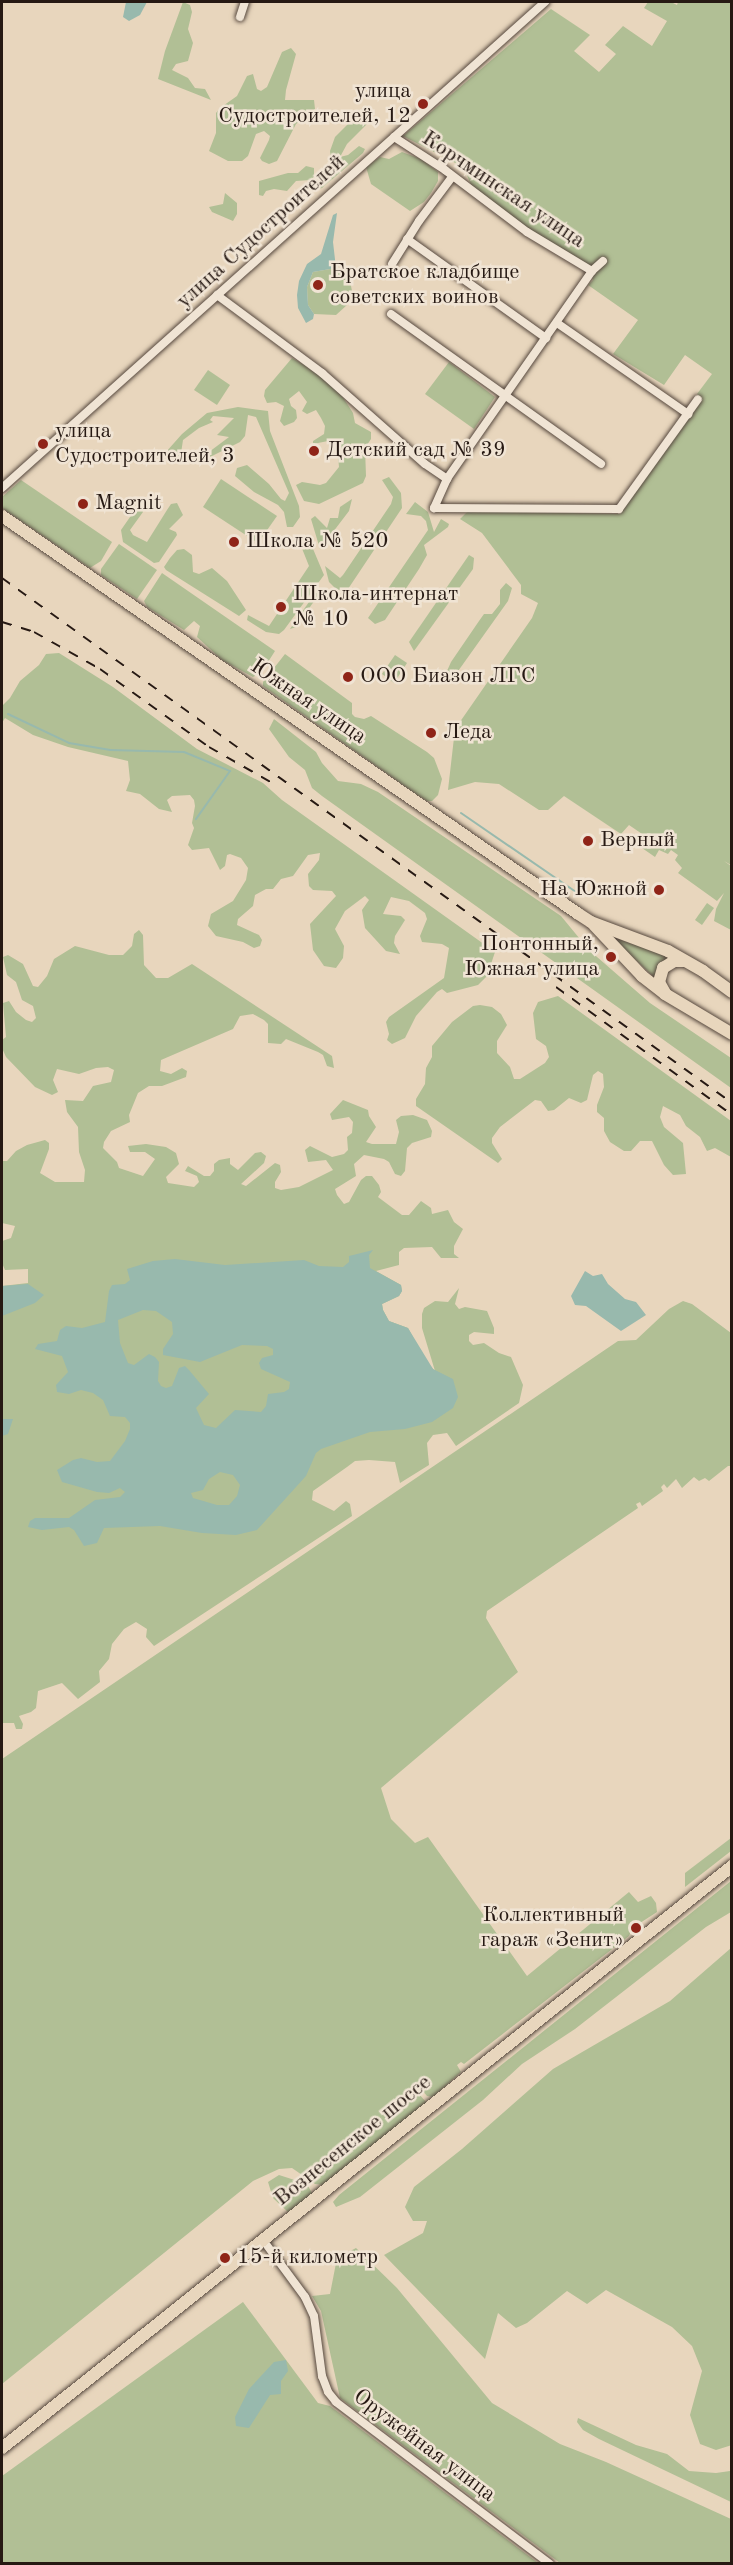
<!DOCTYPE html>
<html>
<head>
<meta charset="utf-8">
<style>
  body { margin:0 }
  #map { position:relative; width:733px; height:2565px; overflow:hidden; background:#e8d6bd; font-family:"Old Standard TT",serif }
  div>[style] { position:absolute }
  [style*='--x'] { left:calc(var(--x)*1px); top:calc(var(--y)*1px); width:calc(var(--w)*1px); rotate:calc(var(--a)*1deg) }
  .green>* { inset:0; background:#b1bf95 }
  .water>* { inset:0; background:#98b9ad }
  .stream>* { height:2px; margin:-1px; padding:0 1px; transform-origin:1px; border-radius:1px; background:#98b9ad }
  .roads { filter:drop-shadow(0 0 2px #56483e) drop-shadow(0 0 2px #56483e) }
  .street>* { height:8px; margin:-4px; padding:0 4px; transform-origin:4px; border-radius:4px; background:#f0e4d4 }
  .primary>* { height:12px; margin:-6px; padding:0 6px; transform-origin:6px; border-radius:6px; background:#e8d6bd }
  .rail>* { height:2px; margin-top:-1px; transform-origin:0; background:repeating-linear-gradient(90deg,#261913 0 10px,transparent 0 20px) }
  .dots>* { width:16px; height:16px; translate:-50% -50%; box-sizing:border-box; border:3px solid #f0e4d4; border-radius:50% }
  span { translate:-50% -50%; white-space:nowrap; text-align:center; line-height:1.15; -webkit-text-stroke:5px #f0e4d4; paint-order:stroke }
  .poi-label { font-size:22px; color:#261913 }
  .right { translate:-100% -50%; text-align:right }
  .left { translate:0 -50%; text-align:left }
  .street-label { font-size:22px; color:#261913 }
  .frame { position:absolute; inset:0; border:3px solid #261913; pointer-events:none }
</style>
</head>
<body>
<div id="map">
  <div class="green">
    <i style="clip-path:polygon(183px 2px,190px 5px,192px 12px,188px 29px,193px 43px,188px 61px,176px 64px,172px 70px,188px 78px,195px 88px,205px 89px,211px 100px,158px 79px,165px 51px)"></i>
    <i style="clip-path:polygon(648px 2px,671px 2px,677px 5px,678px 2px,731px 2px,731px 865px,724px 861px,731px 866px,731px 930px,714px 921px,716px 909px,724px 893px,717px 901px,678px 873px,682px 868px,675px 860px,678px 855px,671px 850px,668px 854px,659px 850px,655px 857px,642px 848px,648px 838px,629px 825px,621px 834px,564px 796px,548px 810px,539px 810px,499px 784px,475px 782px,448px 790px,455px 729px,532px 618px,538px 603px,521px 594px,521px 585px,482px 533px,460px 519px,467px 512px,478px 511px,620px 514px,701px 399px,697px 394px,712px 374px,685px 355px,664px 385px,613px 354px,638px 320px,588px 285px,593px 280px,588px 269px,474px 191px,463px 167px,403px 136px,551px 9px,590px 35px,574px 51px,599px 72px,616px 54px,605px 45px,623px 26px,652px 46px,667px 21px,644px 8px)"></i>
    <i style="clip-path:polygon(291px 48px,296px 54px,286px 90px,285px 100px,314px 100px,315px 109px,296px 124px,277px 161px,269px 164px,262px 161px,260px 158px,269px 140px,270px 136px,264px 131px,256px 134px,248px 156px,242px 161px,228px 161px,209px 151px,216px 133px,216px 113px,220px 108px,237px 96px,247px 76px,253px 74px,257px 89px,261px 91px,267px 87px,282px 52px)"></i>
    <i style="clip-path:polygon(365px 111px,369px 114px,368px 123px,347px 144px,340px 157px,348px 155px,359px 146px,365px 149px,363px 153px,322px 188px,316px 190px,314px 185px,320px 178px,332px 168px,330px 151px,335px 137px,356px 116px)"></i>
    <i style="clip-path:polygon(402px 152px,421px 159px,438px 172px,438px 181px,431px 193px,424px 202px,410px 211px,371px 184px,366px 167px,380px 157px,389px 159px)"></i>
    <i style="clip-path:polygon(306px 166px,314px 168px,314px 177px,310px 180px,296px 181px,287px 191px,274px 189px,266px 191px,263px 196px,259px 195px,259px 181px,288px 173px,298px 173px)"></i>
    <i style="clip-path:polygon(225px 193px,237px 203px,237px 214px,233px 221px,212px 212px,209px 207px,223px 204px)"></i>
    <i style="clip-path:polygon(336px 268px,347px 273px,350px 281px,352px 291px,347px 305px,336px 315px,314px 314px,308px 305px,307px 287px,313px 272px)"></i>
    <i style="clip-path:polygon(292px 358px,324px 376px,339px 391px,353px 413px,355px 423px,371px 432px,371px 439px,365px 448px,366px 476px,363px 483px,319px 504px,304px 501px,296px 485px,302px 482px,320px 485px,326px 483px,339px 467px,338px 456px,328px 441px,313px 444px,313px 441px,324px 434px,325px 426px,321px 418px,316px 410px,307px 414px,302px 411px,307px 402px,299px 391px,289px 399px,291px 406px,296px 410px,297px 418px,294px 422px,284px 426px,280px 421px,284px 406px,276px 402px,267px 403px,264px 396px,265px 390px)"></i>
    <i style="clip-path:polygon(449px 362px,495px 397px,474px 429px,425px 394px)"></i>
    <i style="clip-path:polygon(208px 370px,230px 385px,217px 405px,194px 390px)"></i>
    <i style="clip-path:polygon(238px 407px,268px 411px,270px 431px,299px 506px,300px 517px,293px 527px,287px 527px,284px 512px,278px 505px,254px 492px,235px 476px,237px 468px,247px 465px,269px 484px,281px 499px,285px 501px,289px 493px,256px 417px,248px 415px,245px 436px,240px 442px,210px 457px,209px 452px,229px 437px,217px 435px,234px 418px,213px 416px,210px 420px,213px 422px,199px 428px,183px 440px,180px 460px,171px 462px,168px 459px,166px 452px,182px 434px,207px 413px)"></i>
    <i style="clip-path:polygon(389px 477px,401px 493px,402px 508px,348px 589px,337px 590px,329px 582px,325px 566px,340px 578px,343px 575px,391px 504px,393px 497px,382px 480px)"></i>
    <i style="clip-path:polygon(221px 479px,277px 516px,258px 543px,203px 507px)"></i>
    <i style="clip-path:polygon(21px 480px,112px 542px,101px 561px,90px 568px,2px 508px,2px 497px)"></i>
    <i style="clip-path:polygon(352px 499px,349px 511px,320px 549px,311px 519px,315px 516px,327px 528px,330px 518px,338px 518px,340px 507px)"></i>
    <i style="clip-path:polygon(415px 502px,428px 512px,434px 532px,441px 519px,449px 524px,448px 527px,424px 545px,427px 555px,419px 569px,385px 620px,375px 624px,368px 618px,428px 530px,426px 521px,421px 516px,406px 514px)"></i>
    <i style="clip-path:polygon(177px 503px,183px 515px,169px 529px,176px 532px,177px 535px,159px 562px,154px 563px,123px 542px,121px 530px,137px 507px,141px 506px,143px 512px,130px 530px,133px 535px,147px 542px,167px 510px,171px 504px)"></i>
    <i style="clip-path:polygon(308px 537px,324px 575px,284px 630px,279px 634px,266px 632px,247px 620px,248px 615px,269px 626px,309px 566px,301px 546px)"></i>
    <i style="clip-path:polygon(119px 544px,157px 570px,137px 599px,101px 575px,101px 569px)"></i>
    <i style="clip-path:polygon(184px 549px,192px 555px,193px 572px,199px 574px,212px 568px,227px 581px,246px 610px,239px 616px,166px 570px,164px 567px,170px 558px,177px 550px)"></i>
    <i style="clip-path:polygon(469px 555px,474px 558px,473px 569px,414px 651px,409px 642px)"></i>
    <i style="clip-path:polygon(162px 573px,275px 651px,261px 673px,253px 677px,222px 660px,197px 637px,200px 626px,194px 621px,184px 630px,147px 607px,144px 601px)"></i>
    <i style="clip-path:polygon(506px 583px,512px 588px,508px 601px,456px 674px,450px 676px,447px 671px,451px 662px,479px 621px,484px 614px,492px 614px,500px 604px,500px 590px)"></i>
    <i style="clip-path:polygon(316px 592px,319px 592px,317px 597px,296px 627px,290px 629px)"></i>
    <i style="clip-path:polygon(59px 653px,113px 687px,197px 749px,263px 783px,282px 800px,495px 952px,487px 976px,478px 985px,447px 993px,442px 989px,437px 992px,416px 1016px,405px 1038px,392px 1044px,387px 1040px,389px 1034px,386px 1022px,389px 1017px,444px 978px,449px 948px,442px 944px,422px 942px,420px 936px,427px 919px,425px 913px,409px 901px,391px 897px,383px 914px,401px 916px,405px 920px,395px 936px,394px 943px,400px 954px,386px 951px,365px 928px,362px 910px,369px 900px,365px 896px,345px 911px,335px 929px,344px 946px,343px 958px,336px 968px,324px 966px,313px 950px,310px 924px,336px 896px,332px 891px,313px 890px,309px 886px,308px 874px,319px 860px,320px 853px,308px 855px,293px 876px,281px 879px,273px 889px,266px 889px,255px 895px,253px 906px,238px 919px,237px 925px,259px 935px,262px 940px,260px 946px,254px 948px,243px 942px,216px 936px,208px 926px,211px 914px,233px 901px,246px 880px,248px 868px,241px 858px,230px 854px,227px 855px,225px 866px,220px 870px,209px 848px,192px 850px,188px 845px,194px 828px,192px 823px,195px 806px,194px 800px,190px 795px,172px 796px,167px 800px,172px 812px,159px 809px,140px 794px,126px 791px,130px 780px,128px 761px,68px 747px,33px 735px,5px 718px,2px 723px,2px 706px,10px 698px,20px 681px,39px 665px,46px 654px)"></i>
    <i style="clip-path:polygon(285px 654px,352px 703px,352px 714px,355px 717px,364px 719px,371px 716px,427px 752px,434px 758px,442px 779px,438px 795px,432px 801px,427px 801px,416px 794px,263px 686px,263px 682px)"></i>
    <i style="clip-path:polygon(395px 655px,407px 663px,394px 683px,382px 674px)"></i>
    <i style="clip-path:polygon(274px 719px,316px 752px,322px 763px,338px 781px,361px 784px,378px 792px,561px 916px,589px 950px,650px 1003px,731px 1058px,731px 1088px,322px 796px,312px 788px,305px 770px,289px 757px,269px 729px)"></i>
    <i style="clip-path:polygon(707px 903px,714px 908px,702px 925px,695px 920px)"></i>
    <i style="clip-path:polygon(139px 930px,143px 935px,144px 965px,156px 978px,168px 978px,192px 964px,332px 1056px,334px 1068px,327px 1066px,323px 1055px,318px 1052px,286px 1039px,281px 1044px,268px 1043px,268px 1024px,264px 1020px,253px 1014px,240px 1016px,233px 1029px,161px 1060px,160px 1071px,171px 1074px,182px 1068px,187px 1071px,186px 1077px,162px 1086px,149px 1086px,138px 1093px,129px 1115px,130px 1122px,111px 1131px,104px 1142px,103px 1148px,117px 1162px,119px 1168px,143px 1176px,155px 1159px,145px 1152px,130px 1152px,128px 1146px,146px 1144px,166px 1147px,176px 1153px,179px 1164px,166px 1177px,168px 1183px,194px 1187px,199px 1182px,197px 1176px,185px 1171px,188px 1166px,204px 1176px,210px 1176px,214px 1171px,214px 1164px,219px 1160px,230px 1158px,230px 1164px,238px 1170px,255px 1153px,261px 1152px,266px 1156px,264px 1163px,241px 1184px,246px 1186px,275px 1163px,280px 1165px,281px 1172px,275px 1182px,275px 1188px,281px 1190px,299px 1187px,333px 1170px,326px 1160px,308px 1162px,305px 1150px,310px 1146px,332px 1157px,344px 1154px,348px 1150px,347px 1137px,352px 1133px,353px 1122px,349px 1117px,332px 1120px,330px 1114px,343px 1100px,368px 1110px,369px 1116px,376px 1127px,366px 1142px,372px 1144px,396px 1144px,399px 1132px,396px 1120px,401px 1116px,413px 1115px,427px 1120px,432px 1131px,431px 1137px,412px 1143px,407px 1148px,405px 1171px,401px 1176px,395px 1174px,389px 1162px,384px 1159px,364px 1155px,354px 1164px,356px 1176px,335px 1189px,337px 1195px,344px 1204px,349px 1202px,361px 1180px,366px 1176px,372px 1176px,379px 1185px,381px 1192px,378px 1197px,402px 1215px,409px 1215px,421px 1201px,431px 1208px,432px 1214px,448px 1210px,454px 1222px,463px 1229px,454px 1246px,454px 1254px,459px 1258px,441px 1258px,432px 1247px,404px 1248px,399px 1252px,399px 1265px,376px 1271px,401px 1285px,402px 1291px,399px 1296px,382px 1304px,383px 1310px,389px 1321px,408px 1328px,426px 1361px,435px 1371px,422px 1328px,422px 1314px,424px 1308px,435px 1301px,448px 1302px,459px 1288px,455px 1304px,459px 1309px,465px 1307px,487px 1311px,494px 1328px,494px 1334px,474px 1332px,469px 1335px,469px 1341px,473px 1345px,484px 1343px,499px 1353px,511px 1357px,523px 1385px,519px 1403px,456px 1446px,447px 1433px,433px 1435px,427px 1443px,429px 1465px,400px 1483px,395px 1462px,369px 1460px,355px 1461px,347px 1467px,313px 1491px,312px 1500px,334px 1511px,346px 1501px,350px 1504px,352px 1516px,154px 1646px,146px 1637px,147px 1629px,136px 1622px,124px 1629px,112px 1644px,109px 1659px,99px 1671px,100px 1682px,78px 1699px,62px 1683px,38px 1691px,36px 1708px,31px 1712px,19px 1716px,23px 1724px,22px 1729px,16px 1729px,14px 1723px,2px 1723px,2px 1286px,28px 1283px,28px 1269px,5px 1270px,2px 1263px,2px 1241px,11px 1238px,15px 1226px,2px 1223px,2px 1161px,7px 1161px,16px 1151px,27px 1145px,45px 1140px,49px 1143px,49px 1149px,40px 1173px,55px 1182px,84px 1182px,85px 1170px,79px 1152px,78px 1127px,67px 1112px,65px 1100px,83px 1101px,93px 1086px,111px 1082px,114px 1070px,108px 1067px,96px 1068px,79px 1074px,57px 1069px,53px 1080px,58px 1092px,52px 1095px,35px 1087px,6px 1057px,2px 1048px,2px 1040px,6px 1037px,3px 1003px,9px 1001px,16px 1012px,26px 1020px,32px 1022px,36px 1018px,33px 1006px,22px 1000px,16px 982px,7px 975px,3px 957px,8px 955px,23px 964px,33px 986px,38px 987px,47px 976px,54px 959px,75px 946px,109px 955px,123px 955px,132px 946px,134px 934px)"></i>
    <i style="clip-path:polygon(618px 939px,670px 957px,656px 979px,618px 943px)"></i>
    <i style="clip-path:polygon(558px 996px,731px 1121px,731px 1157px,715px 1148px,707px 1151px,700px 1137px,686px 1126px,680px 1115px,663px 1106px,660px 1117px,664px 1127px,683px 1143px,686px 1174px,673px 1175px,664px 1165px,652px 1141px,640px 1141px,631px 1151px,624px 1151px,610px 1142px,604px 1131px,604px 1118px,597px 1112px,597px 1105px,604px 1087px,603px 1074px,598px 1071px,593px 1075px,587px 1100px,581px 1103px,569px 1098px,554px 1110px,548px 1111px,541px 1101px,535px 1100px,500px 1127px,492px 1138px,492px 1143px,502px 1159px,498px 1163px,416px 1106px,416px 1099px,425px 1084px,426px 1068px,432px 1057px,432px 1046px,452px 1022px,473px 1006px,480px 1005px,492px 1007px,501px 1014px,507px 1025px,497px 1041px,497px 1053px,510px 1067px,514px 1079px,520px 1079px,545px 1063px,549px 1057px,546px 1046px,536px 1039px,533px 1013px,538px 1002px)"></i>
    <i style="clip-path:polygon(683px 1301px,692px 1304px,731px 1333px,731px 1466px,728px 1466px,709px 1481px,705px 1478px,699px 1481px,694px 1477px,682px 1488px,676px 1479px,667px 1488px,664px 1484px,661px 1487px,663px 1491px,642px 1506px,640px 1502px,636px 1504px,638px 1508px,487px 1611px,486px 1618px,518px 1672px,381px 1788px,391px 1819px,415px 1843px,428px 1837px,527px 1976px,629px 1892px,638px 1902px,651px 1896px,656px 1903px,657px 1912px,640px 1923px,635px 1923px,629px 1936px,464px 2064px,461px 2062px,457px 2065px,461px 2072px,433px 2097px,427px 2096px,422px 2090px,418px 2093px,427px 2103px,324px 2185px,315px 2184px,292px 2168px,279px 2169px,253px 2181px,2px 2384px,2px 1759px,618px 1341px,636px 1340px,669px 1309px)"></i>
    <i style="clip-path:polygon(731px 1838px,731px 1851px,685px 1887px,685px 1873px)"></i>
    <i style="clip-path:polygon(731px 1881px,731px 1912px,706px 1927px,575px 2029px,522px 2064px,483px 2100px,360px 2197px,336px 2207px,333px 2202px,339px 2195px)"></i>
    <i style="clip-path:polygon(731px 1948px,732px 2445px,716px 2450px,700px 2444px,690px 2415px,702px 2371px,692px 2346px,672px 2327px,606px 2290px,587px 2304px,567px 2291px,527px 2323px,516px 2328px,498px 2313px,485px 2359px,384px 2255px,423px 2233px,427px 2221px,413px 2221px,405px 2207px,414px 2187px,462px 2149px,553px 2069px,670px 2001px)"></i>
    <i style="clip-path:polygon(279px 2175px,307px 2184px,313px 2195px,289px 2213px,273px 2198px,268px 2182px)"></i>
    <i style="clip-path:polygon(356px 2248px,397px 2288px,492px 2403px,560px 2444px,606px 2462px,731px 2519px,731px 2563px,560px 2563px,340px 2398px,321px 2311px,312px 2296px,330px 2294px,337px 2258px)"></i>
    <i style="clip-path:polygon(243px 2302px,318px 2403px,330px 2406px,538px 2563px,2px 2563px,2px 2476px)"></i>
    <i style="clip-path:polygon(578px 2418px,636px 2445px,667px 2454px,689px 2471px,716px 2473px,730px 2471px,731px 2456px,731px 2502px,599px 2439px,583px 2430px,577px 2422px)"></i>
  </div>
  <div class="water">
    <i style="clip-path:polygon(126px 2px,147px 2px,140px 15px,129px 21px,123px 17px)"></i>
    <i style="clip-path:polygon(337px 213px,333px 242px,336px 268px,313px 272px,307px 287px,308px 305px,314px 314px,313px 319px,306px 323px,298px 308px,297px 295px,299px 281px,307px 264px,321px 254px,333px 215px)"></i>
    <i style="clip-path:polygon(evenodd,373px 1250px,369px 1255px,370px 1268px,401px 1285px,402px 1291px,399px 1296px,382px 1304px,383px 1310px,389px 1321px,408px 1328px,433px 1369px,453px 1379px,458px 1397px,453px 1408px,432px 1422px,405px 1429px,370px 1432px,321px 1449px,316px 1453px,306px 1476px,257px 1530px,236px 1535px,202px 1533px,160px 1526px,104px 1528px,97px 1543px,84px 1546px,74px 1530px,69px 1527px,42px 1530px,28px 1527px,30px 1521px,35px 1518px,69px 1518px,95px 1500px,120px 1497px,125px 1492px,120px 1488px,109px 1493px,97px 1492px,62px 1482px,57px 1470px,73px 1460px,81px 1458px,97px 1462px,110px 1461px,125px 1441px,130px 1429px,130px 1423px,125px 1417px,110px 1416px,103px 1400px,93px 1393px,81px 1390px,69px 1394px,57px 1392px,56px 1385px,68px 1372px,62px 1356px,35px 1349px,38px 1344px,57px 1341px,60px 1330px,66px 1326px,82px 1328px,105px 1322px,109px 1291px,112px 1285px,125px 1284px,130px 1280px,127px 1269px,153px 1261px,175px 1259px,225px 1265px,304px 1260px,319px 1266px,343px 1267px,349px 1262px,349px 1256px,373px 1250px,143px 1310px,156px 1311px,172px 1322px,173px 1334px,163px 1349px,163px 1355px,200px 1362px,242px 1345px,267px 1346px,273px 1349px,273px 1355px,262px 1358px,259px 1363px,261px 1369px,290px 1382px,289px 1389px,284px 1392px,268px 1394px,266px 1406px,261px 1412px,235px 1410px,216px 1428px,204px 1425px,196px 1408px,209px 1394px,189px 1370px,185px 1366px,179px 1368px,172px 1386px,166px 1388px,161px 1386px,158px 1381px,159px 1362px,155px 1357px,149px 1354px,134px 1365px,128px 1363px,120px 1343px,118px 1320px,143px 1310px,373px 1250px,220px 1472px,233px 1475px,240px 1485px,237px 1496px,229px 1505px,217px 1505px,193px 1498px,191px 1493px,203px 1490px,209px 1479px,220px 1472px)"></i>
    <i style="clip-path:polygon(585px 1271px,593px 1276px,602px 1274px,608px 1284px,625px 1299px,636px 1302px,646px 1315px,621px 1331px,586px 1306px,575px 1305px,571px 1296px)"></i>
    <i style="clip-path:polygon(28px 1284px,44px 1295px,35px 1303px,2px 1316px,2px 1286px)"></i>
    <i style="clip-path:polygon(2px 1419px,13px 1419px,8px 1434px,2px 1436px)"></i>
    <i style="clip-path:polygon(286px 2360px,288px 2371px,281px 2381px,281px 2394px,270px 2395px,249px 2428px,236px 2426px,235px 2417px,249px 2389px,274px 2362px)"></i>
  </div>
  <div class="stream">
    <i style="--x:8;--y:714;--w:68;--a:25.4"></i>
    <i style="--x:69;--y:743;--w:42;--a:9.7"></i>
    <i style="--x:110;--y:750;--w:74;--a:1.5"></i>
    <i style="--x:184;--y:752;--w:50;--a:22.4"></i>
    <i style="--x:230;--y:771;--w:59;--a:125.3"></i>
    <i style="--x:461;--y:813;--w:140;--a:34.5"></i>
  </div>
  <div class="roads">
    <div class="street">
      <i style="--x:240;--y:17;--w:16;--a:-72"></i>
      <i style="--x:394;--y:137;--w:61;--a:32.9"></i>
      <i style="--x:445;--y:170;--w:103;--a:37.1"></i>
      <i style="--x:527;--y:232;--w:76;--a:31"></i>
      <i style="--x:407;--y:239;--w:171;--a:35.5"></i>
      <i style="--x:603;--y:261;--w:15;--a:138"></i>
      <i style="--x:592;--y:271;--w:254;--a:124.9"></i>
      <i style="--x:447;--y:479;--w:32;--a:114"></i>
      <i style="--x:434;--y:508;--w:185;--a:0.3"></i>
      <i style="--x:619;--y:509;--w:135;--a:-54.3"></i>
      <i style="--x:392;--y:264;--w:51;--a:-57.9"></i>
      <i style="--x:419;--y:221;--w:55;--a:-53.1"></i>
      <i style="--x:217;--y:295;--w:131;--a:36.6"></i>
      <i style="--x:322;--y:373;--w:137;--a:41.5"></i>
      <i style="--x:425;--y:464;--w:27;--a:34"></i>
      <i style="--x:391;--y:314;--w:258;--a:35.5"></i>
      <i style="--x:557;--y:323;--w:160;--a:34.8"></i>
      <i style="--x:2;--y:488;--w:729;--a:-41.83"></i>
      <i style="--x:263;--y:2240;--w:71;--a:53.6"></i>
      <i style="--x:305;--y:2297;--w:21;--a:65"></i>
      <i style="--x:314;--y:2316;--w:61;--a:82.4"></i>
      <i style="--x:322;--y:2376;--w:17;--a:69"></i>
      <i style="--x:328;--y:2392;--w:13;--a:51"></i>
      <i style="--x:336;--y:2402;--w:268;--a:37.1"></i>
    </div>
    <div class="primary">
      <i style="--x:2;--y:516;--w:699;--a:34.62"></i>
      <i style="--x:577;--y:913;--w:17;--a:33"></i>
      <i style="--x:591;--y:922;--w:82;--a:20.6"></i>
      <i style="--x:668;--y:951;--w:40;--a:29.7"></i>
      <i style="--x:703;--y:971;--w:36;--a:36"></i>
      <i style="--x:594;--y:925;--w:70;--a:46.7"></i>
      <i style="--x:642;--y:976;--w:29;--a:38"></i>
      <i style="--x:665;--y:994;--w:78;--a:30.8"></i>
      <i style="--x:665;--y:993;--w:13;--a:-119"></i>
      <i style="--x:659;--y:982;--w:15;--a:-74"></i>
      <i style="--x:663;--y:968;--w:13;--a:-32"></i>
      <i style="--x:674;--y:961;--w:10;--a:0"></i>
      <i style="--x:2;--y:2448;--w:934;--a:-38.56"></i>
    </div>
  </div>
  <div class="rail">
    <i style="--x:2;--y:578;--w:899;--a:35.72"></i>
    <i style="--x:2;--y:622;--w:34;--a:17"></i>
    <i style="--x:34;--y:632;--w:76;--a:29.3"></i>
    <i style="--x:100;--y:669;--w:134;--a:35.6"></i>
    <i style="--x:209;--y:747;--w:77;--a:29.6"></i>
    <i style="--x:556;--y:987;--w:218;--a:36"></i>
  </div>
  <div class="dots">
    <i style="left:423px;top:104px;background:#8f2418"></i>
    <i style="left:318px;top:285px;background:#8f2418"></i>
    <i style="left:43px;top:444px;background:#8f2418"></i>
    <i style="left:314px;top:451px;background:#8f2418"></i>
    <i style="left:83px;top:504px;background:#8f2418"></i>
    <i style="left:234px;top:542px;background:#8f2418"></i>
    <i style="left:281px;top:607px;background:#8f2418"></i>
    <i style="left:348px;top:677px;background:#8f2418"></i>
    <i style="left:431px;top:733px;background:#8f2418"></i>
    <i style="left:588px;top:841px;background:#8f2418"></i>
    <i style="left:659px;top:890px;background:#8f2418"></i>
    <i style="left:611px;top:957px;background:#8f2418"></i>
    <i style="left:636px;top:1928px;background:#8f2418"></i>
    <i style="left:225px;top:2258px;background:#8f2418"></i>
  </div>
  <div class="poi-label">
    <span class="right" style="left:411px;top:104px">улица<br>Судостроителей, 12</span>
    <span class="left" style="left:330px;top:285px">Братское кладбище<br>советских воинов</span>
    <span class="left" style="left:55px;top:444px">улица<br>Судостроителей, 3</span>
    <span class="left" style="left:326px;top:451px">Детский сад № 39</span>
    <span class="left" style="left:95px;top:504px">Magnit</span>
    <span class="left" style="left:246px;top:542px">Школа № 520</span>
    <span class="left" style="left:293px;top:607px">Школа-интернат<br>№ 10</span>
    <span class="left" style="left:360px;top:677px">ООО Биазон ЛГС</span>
    <span class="left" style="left:443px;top:733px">Леда</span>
    <span class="left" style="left:600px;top:841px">Верный</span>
    <span class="right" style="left:647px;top:890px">На Южной</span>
    <span class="right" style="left:599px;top:957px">Понтонный,<br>Южная улица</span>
    <span class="right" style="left:624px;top:1928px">Коллективный<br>гараж «Зенит»</span>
    <span class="left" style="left:237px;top:2258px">15-й километр</span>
  </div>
  <div class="street-label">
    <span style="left:503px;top:190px;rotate:34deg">Корчминская улица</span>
    <span style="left:261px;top:232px;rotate:-42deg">улица Судостроителей</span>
    <span style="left:308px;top:702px;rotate:34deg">Южная улица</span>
    <span style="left:353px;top:2141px;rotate:-39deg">Вознесенское шоссе</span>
    <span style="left:424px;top:2446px;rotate:37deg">Оружейная улица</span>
  </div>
  <div class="frame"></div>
</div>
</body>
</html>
